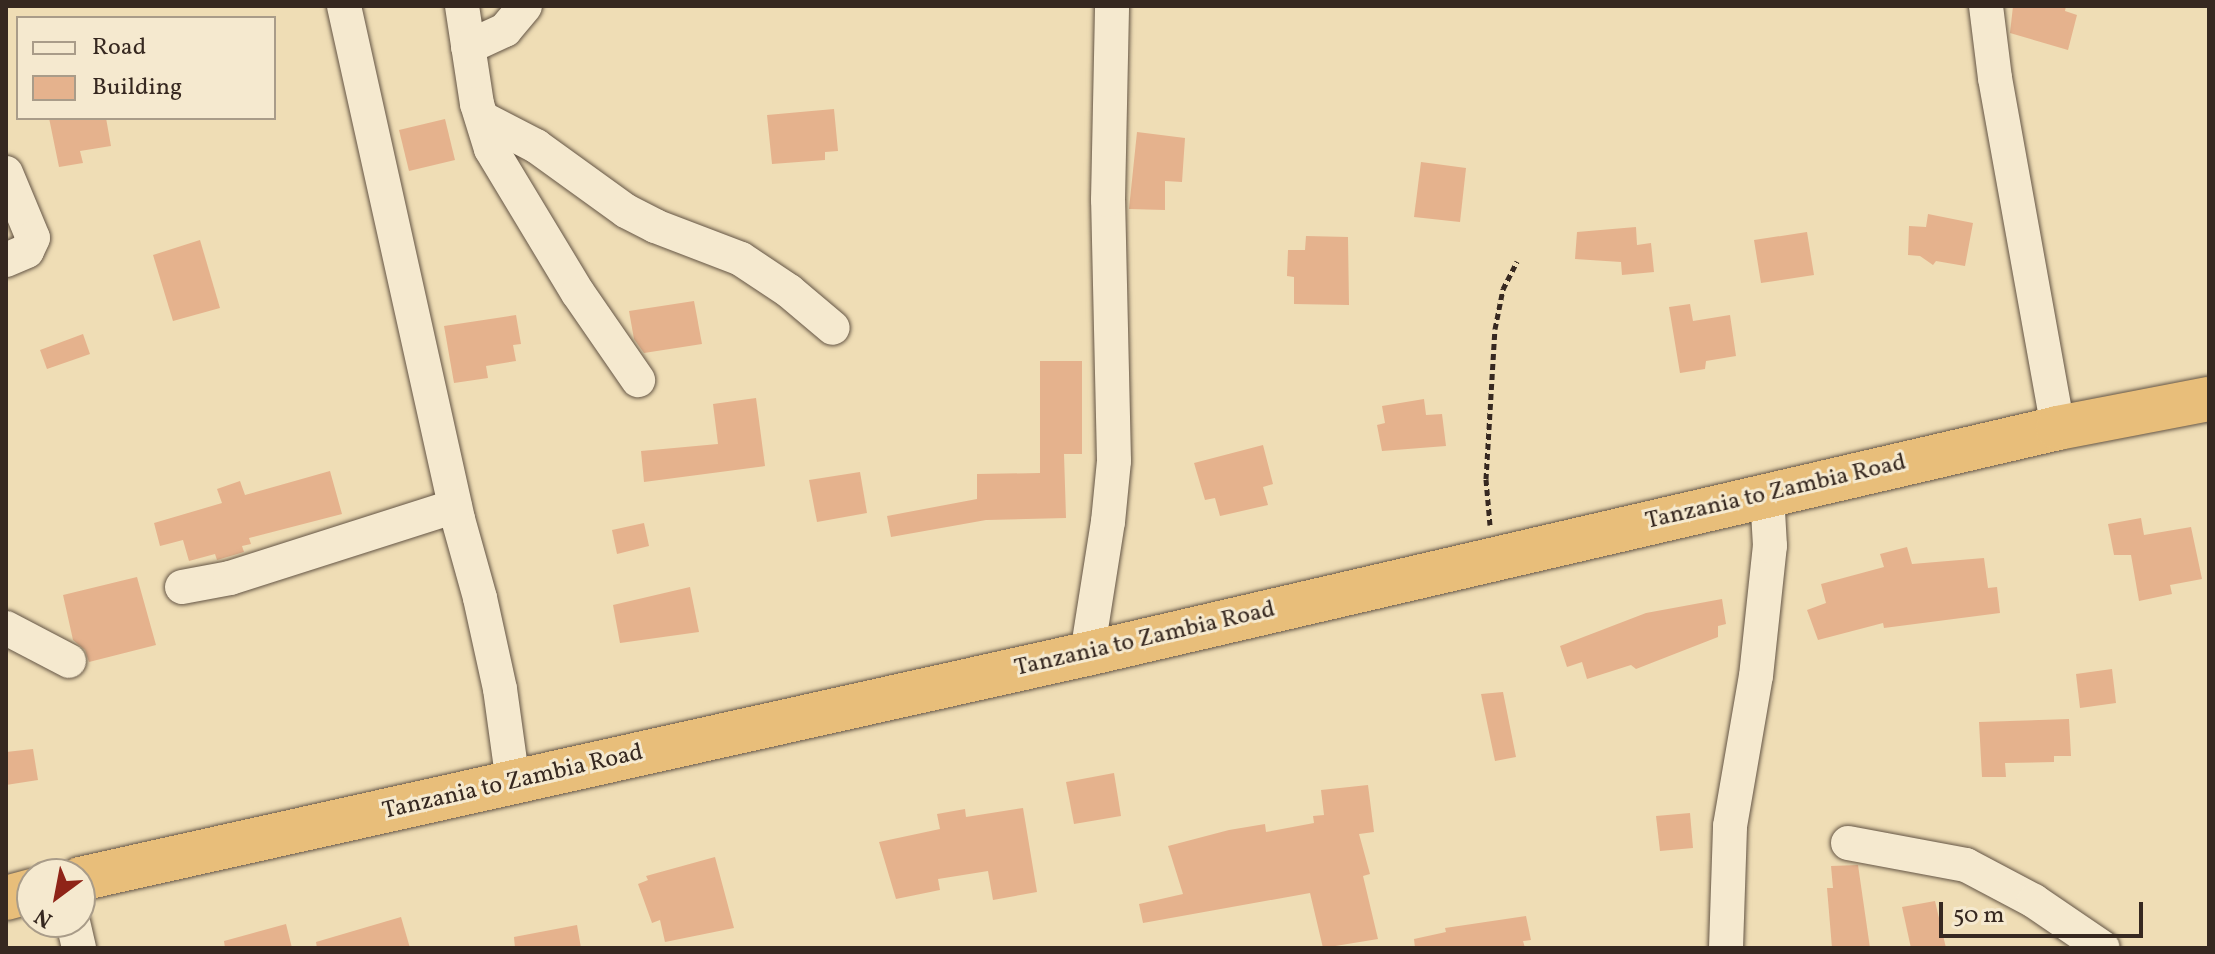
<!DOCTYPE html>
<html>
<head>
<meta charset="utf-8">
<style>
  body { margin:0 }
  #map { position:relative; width:2215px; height:954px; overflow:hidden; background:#efddb5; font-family:Vollkorn,serif }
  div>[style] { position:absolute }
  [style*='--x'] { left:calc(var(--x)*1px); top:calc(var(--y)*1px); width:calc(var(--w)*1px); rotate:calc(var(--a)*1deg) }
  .building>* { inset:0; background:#e5b28d }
  .path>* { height:5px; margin-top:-2.5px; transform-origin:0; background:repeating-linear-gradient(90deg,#362820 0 6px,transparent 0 10px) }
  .roads { filter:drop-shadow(0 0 2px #645545) drop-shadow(0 0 2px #645545) }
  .minor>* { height:34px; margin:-17px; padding:0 17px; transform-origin:17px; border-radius:17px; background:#f5e9cf }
  .highway>* { height:44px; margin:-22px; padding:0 22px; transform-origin:22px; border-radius:22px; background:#e8be7a }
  span { translate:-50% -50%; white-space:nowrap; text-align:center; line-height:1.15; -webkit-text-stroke:6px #f5e9cf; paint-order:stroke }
  .street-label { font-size:24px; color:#362820 }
  .frame { position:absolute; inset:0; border:8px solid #362820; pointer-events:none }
  .legend { position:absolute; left:16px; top:16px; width:260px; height:104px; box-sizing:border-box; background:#f5e9cf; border:2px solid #a99c89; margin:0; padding:10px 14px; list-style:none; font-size:24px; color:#362820 }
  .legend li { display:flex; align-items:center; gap:16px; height:40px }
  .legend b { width:40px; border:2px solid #a99c89 }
  .north { position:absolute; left:16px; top:858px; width:80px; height:80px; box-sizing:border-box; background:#f5e9cf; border:2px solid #a99c89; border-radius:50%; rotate:212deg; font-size:22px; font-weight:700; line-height:32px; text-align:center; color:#362820 }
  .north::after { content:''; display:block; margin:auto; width:28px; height:36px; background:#8f2418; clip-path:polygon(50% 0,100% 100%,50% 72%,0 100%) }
  .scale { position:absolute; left:1939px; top:902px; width:204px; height:36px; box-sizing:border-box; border:4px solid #362820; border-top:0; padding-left:10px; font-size:24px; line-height:28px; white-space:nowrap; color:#362820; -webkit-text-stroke:6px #f5e9cf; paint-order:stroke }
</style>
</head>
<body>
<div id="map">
  <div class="building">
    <i style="clip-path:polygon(2013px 6px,2066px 6px,2065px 11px,2077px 15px,2068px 50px,2010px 33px)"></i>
    <i style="clip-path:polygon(834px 109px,838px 151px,825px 152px,825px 160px,772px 164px,767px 115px)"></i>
    <i style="clip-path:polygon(49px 118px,106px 118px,111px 146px,80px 151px,83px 163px,59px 167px)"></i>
    <i style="clip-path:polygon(445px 119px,455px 160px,409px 171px,399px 130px)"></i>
    <i style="clip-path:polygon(1137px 132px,1185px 138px,1182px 182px,1165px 181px,1165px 210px,1129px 209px)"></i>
    <i style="clip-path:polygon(1421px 162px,1466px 168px,1460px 222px,1414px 217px)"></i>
    <i style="clip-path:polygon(1928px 214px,1973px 223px,1965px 266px,1936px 261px,1933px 265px,1920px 256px,1908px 255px,1909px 226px,1926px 227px)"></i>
    <i style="clip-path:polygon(1636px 227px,1637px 245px,1651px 243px,1654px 272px,1622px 275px,1621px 262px,1575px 259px,1577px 232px)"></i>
    <i style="clip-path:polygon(1807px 232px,1814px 275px,1761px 283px,1754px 240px)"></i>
    <i style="clip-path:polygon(1306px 236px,1348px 237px,1349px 305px,1294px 304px,1294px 277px,1287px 276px,1288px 250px,1305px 250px)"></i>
    <i style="clip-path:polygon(200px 240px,220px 308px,173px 321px,153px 255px)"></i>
    <i style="clip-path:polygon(694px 301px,702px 344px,644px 353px,634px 339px,629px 311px)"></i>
    <i style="clip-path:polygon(1690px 304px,1693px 321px,1730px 315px,1736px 356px,1706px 361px,1705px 369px,1680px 373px,1669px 307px)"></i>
    <i style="clip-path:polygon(516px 315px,521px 344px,513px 345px,516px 361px,486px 366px,488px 378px,454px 383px,444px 326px)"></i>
    <i style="clip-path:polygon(83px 334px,90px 354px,47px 369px,40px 350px)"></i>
    <i style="clip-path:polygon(1040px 361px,1082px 361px,1082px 454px,1064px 454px,1066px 518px,986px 520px,891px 537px,887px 516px,977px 499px,977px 474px,1040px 473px)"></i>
    <i style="clip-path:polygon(756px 398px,765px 466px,644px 482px,641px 451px,718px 444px,713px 404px)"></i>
    <i style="clip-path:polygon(1424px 399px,1426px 415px,1442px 414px,1446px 446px,1382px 451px,1377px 425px,1385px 423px,1382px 406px)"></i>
    <i style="clip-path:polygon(1263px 445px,1273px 484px,1263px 487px,1268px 505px,1220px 516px,1215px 498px,1205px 500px,1194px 463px)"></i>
    <i style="clip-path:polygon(330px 471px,342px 514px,249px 538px,251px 544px,242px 546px,244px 552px,217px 560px,215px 554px,189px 561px,183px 540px,160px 546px,154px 523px,222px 503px,217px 489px,240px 481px,245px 495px)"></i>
    <i style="clip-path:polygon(860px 472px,867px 513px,817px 522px,809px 480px)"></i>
    <i style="clip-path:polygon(2141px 518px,2144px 535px,2191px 527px,2202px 579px,2170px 585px,2172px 594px,2139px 601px,2131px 555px,2114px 555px,2108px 524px)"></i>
    <i style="clip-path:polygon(644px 523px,649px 546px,617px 554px,612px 530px)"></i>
    <i style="clip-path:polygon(1907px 547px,1912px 564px,1984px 558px,1988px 588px,1997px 587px,2000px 613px,1884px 628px,1883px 623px,1818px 640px,1807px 610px,1826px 603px,1821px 584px,1884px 567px,1880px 554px)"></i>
    <i style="clip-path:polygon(137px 577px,156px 645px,89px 662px,85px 650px,73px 640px,63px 595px)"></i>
    <i style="clip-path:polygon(690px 587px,699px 632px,620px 643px,613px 605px)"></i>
    <i style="clip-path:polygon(1722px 599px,1726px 624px,1718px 626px,1718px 637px,1636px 669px,1631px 665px,1587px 679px,1582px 662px,1567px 667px,1560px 646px,1646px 613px)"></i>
    <i style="clip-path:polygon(2112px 669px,2116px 703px,2080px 708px,2076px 674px)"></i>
    <i style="clip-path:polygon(1503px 692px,1516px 757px,1495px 761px,1481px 694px)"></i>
    <i style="clip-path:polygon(2069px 719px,2071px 756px,2054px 756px,2054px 762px,2005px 763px,2006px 777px,1982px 777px,1979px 722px)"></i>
    <i style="clip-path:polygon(33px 749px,38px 780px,6px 785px,6px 752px)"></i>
    <i style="clip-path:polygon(1114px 773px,1121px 816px,1074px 824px,1066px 782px)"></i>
    <i style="clip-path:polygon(1368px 785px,1374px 832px,1359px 834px,1370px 874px,1363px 876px,1378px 939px,1323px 948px,1310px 893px,1143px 923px,1139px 904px,1183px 894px,1168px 846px,1229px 830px,1265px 824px,1266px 832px,1314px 823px,1313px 816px,1324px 815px,1321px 790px)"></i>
    <i style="clip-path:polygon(1023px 808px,1037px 892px,993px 900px,988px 871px,938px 879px,940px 890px,896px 899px,879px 842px,940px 829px,937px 814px,965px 809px,966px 817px)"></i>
    <i style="clip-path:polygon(1690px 813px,1693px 848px,1660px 851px,1656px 816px)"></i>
    <i style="clip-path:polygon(715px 857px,734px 928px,665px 942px,660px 920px,652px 923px,638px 884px,648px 880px,646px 876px)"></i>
    <i style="clip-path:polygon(1858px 865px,1870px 948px,1832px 948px,1827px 888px,1833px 888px,1831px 866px)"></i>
    <i style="clip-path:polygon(1935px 901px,1946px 948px,1911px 948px,1902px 907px)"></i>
    <i style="clip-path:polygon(1526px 916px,1531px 940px,1523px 941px,1525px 948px,1415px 948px,1414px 939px,1446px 932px,1445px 928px)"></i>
    <i style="clip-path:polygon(401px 917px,410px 948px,317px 948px,316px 942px)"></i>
    <i style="clip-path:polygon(286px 924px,292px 948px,225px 948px,224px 941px)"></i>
    <i style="clip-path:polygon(577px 925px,581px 948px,515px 948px,514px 937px)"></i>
  </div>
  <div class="path">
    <i style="--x:1490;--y:525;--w:46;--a:-95"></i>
    <i style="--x:1486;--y:479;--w:150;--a:-86.6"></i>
    <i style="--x:1495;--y:329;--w:41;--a:-78.7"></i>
    <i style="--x:1503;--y:289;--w:31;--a:-63"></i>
  </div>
  <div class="roads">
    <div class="minor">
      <i style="--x:344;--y:6;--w:526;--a:77.47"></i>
      <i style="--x:458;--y:519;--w:82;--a:74.4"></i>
      <i style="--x:480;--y:598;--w:93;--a:77.6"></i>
      <i style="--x:500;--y:689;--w:95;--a:82.1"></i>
      <i style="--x:462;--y:6;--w:99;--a:81.3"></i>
      <i style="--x:477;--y:104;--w:47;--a:72.7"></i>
      <i style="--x:491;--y:149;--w:168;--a:58.9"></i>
      <i style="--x:578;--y:293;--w:106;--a:55.4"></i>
      <i style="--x:1986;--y:6;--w:73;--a:82.9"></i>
      <i style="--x:1995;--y:78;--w:356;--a:79.8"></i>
      <i style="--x:468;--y:47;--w:41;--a:-24.7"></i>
      <i style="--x:505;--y:30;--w:31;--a:-50"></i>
      <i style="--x:482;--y:118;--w:61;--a:27.4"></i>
      <i style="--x:536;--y:146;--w:111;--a:35.8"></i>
      <i style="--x:626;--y:211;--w:33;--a:27"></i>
      <i style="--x:655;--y:226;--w:92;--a:21"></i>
      <i style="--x:741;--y:259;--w:58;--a:33.7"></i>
      <i style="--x:789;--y:291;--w:57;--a:40.1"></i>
      <i style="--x:6;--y:173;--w:70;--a:67.4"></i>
      <i style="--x:33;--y:238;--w:14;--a:115"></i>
      <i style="--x:27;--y:251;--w:23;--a:157"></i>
      <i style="--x:182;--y:587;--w:49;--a:-10.6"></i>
      <i style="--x:230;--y:578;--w:236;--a:-17.7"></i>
      <i style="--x:6;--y:628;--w:71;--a:27.6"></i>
      <i style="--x:1087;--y:654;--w:134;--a:-81"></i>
      <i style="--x:1108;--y:522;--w:61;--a:-84.4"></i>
      <i style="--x:1114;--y:461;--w:261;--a:-91.3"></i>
      <i style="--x:1108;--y:200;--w:194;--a:-88.8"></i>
      <i style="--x:1848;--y:843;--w:120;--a:10.6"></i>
      <i style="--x:1966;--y:865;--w:77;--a:27.9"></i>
      <i style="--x:2034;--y:901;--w:83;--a:34.3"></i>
      <i style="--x:73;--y:922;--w:27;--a:77"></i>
      <i style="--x:1726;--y:948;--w:122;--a:-88.1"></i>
      <i style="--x:1730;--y:826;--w:152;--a:-80.2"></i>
      <i style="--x:1756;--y:676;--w:131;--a:-83.9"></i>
      <i style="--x:1770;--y:546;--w:52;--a:-93.3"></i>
    </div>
    <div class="highway">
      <i style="--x:80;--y:879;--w:1032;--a:-12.6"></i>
      <i style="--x:1087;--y:654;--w:997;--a:-13.1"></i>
      <i style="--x:2058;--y:428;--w:154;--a:-10.9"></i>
      <i style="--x:6;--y:898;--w:27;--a:-15"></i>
    </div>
  </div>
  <div class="street-label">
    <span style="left:1776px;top:493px;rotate:-13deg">Tanzania to Zambia Road</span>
    <span style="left:1145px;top:640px;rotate:-13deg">Tanzania to Zambia Road</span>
    <span style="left:513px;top:783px;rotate:-13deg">Tanzania to Zambia Road</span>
  </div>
  <div class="frame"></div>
  <ul class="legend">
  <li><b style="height:10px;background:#f5e9cf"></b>Road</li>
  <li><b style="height:22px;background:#e5b28d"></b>Building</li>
  </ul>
  <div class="north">N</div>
  <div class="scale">50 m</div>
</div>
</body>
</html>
